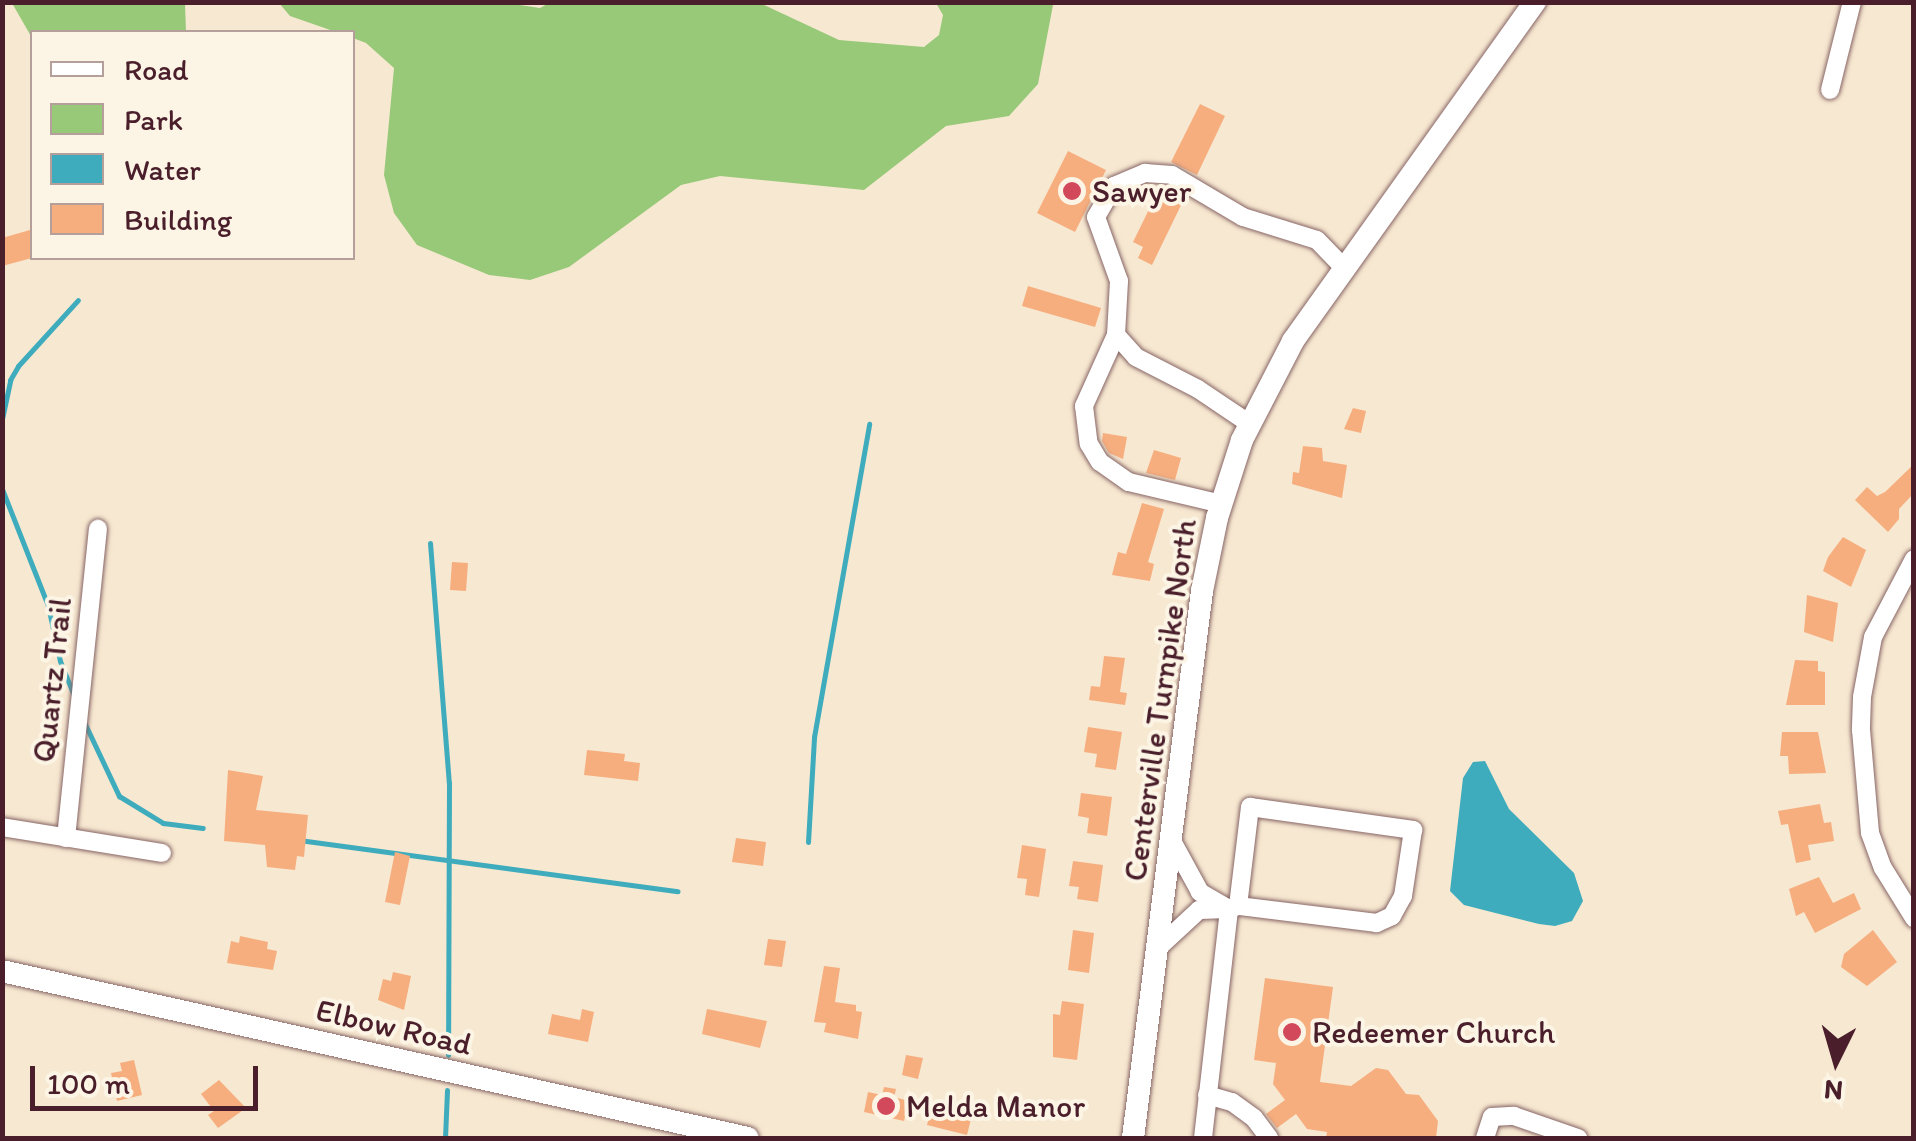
<!DOCTYPE html>
<html>
<head>
<meta charset="utf-8">
<style>
  body { margin:0 }
  #map { position:relative; width:1916px; height:1141px; overflow:hidden; background:#f7e8d1; font-family:Itim,sans-serif }
  div>[style] { position:absolute }
  [style*='--x'] { left:calc(var(--x)*1px); top:calc(var(--y)*1px); width:calc(var(--w)*1px); rotate:calc(var(--a)*1deg) }
  .green>* { inset:0; background:#97c979 }
  .water>* { inset:0; background:#3eacbc }
  .stream>* { height:5px; margin:-2.5px; padding:0 2.5px; transform-origin:2.5px; border-radius:2.5px; background:#3eacbc }
  .building>* { inset:0; background:#f6ae7f }
  .roads { filter:drop-shadow(0 0 2px #876565) drop-shadow(0 0 2px #876565) }
  .minor>* { height:18px; margin:-9px; padding:0 9px; transform-origin:9px; border-radius:9px; background:#fff }
  .major>* { height:22px; margin:-11px; padding:0 11px; transform-origin:11px; border-radius:11px; background:#fff }
  .dots>* { width:28px; height:28px; translate:-50% -50%; box-sizing:border-box; border:5px solid #fcf5e5; border-radius:50% }
  span { translate:-50% -50%; white-space:nowrap; text-align:center; line-height:1.15; -webkit-text-stroke:8px #fcf5e5; paint-order:stroke }
  .poi-label { font-size:32px; color:#4a1f2b }
  .left { translate:0 -50%; text-align:left }
  .street-label { font-size:32px; color:#4a1f2b }
  .frame { position:absolute; inset:0; border:5px solid #4a1f2b; pointer-events:none }
  .legend { position:absolute; left:30px; top:30px; width:325px; height:230px; box-sizing:border-box; background:#fcf5e5; border:2px solid #b59f9b; margin:0; padding:12px 18px; list-style:none; font-size:30px; color:#4a1f2b }
  .legend li { display:flex; align-items:center; gap:20px; height:50px }
  .legend b { width:50px; border:2px solid #b59f9b }
  .north { position:absolute; left:1786px; top:1011px; width:100px; height:100px; -webkit-text-stroke:8px #fcf5e5; paint-order:stroke; rotate:185deg; font-size:28px; font-weight:700; line-height:40px; text-align:center; color:#4a1f2b }
  .north::after { content:''; display:block; margin:auto; width:35px; height:45px; background:#4a1f2b; clip-path:polygon(50% 0,100% 100%,50% 72%,0 100%) }
  .scale { position:absolute; left:30px; top:1066px; width:228px; height:45px; box-sizing:border-box; border:5px solid #4a1f2b; border-top:0; padding-left:12px; font-size:30px; line-height:35px; white-space:nowrap; color:#4a1f2b; -webkit-text-stroke:8px #fcf5e5; paint-order:stroke }
</style>
</head>
<body>
<div id="map">
  <div class="green">
    <i style="clip-path:polygon(499px 2px,540px 8px,551px 2px,760px 3px,839px 40px,924px 47px,939px 35px,943px 15px,936px 3px,1060px 3px,1053px 5px,1038px 84px,1009px 116px,946px 126px,864px 190px,720px 176px,681px 185px,569px 267px,530px 280px,489px 275px,417px 245px,394px 213px,384px 175px,394px 68px,366px 43px,353px 38px,352px 32px,336px 32px,290px 16px,279px 3px)"></i>
    <i style="clip-path:polygon(12px 3px,185px 3px,186px 32px,32px 32px,32px 38px)"></i>
  </div>
  <div class="water">
    <i style="clip-path:polygon(1485px 761px,1509px 809px,1574px 873px,1583px 901px,1572px 921px,1555px 926px,1539px 924px,1464px 905px,1450px 891px,1463px 778px,1473px 762px)"></i>
  </div>
  <div class="stream">
    <i style="--x:2;--y:419;--w:40;--a:-78"></i>
    <i style="--x:10;--y:380;--w:16;--a:-60"></i>
    <i style="--x:18;--y:366;--w:89;--a:-47.7"></i>
    <i style="--x:2;--y:489;--w:126;--a:68.5"></i>
    <i style="--x:48;--y:606;--w:56;--a:77.7"></i>
    <i style="--x:60;--y:661;--w:40;--a:68"></i>
    <i style="--x:430;--y:543;--w:241;--a:85.5"></i>
    <i style="--x:449;--y:783;--w:272;--a:90.2"></i>
    <i style="--x:85;--y:724;--w:80;--a:64.7"></i>
    <i style="--x:119;--y:796;--w:52;--a:31.5"></i>
    <i style="--x:163;--y:823;--w:40;--a:7.1"></i>
    <i style="--x:299;--y:840;--w:382;--a:7.7"></i>
    <i style="--x:808;--y:842;--w:105;--a:-86.7"></i>
    <i style="--x:814;--y:737;--w:318;--a:-80"></i>
    <i style="--x:445;--y:1138;--w:48;--a:-87.6"></i>
  </div>
  <div class="building">
    <i style="clip-path:polygon(1200px 104px,1225px 116px,1197px 175px,1171px 162px)"></i>
    <i style="clip-path:polygon(1068px 151px,1106px 170px,1075px 232px,1037px 213px)"></i>
    <i style="clip-path:polygon(1160px 187px,1185px 197px,1152px 265px,1138px 258px,1143px 247px,1133px 242px)"></i>
    <i style="clip-path:polygon(30px 230px,32px 258px,2px 266px,2px 238px)"></i>
    <i style="clip-path:polygon(1028px 286px,1101px 308px,1095px 327px,1022px 306px)"></i>
    <i style="clip-path:polygon(1353px 408px,1366px 411px,1361px 433px,1344px 429px)"></i>
    <i style="clip-path:polygon(1103px 433px,1127px 437px,1123px 459px,1109px 453px,1102px 441px)"></i>
    <i style="clip-path:polygon(1303px 446px,1322px 448px,1323px 461px,1347px 465px,1342px 498px,1292px 484px,1293px 472px,1299px 473px)"></i>
    <i style="clip-path:polygon(1154px 450px,1181px 458px,1175px 480px,1146px 473px)"></i>
    <i style="clip-path:polygon(1914px 464px,1914px 493px,1899px 509px,1899px 519px,1888px 532px,1855px 500px,1867px 487px,1877px 496px,1885px 492px)"></i>
    <i style="clip-path:polygon(1142px 503px,1164px 509px,1148px 562px,1154px 564px,1150px 581px,1112px 575px,1118px 552px,1126px 554px)"></i>
    <i style="clip-path:polygon(1843px 537px,1866px 550px,1851px 587px,1823px 571px,1828px 557px)"></i>
    <i style="clip-path:polygon(452px 562px,468px 563px,466px 591px,450px 590px)"></i>
    <i style="clip-path:polygon(1807px 595px,1838px 603px,1833px 642px,1804px 632px)"></i>
    <i style="clip-path:polygon(1104px 656px,1125px 658px,1120px 692px,1127px 693px,1125px 705px,1089px 700px,1091px 686px,1100px 687px)"></i>
    <i style="clip-path:polygon(1795px 660px,1818px 661px,1818px 671px,1825px 672px,1825px 705px,1786px 705px)"></i>
    <i style="clip-path:polygon(1088px 727px,1122px 732px,1116px 770px,1095px 767px,1097px 754px,1084px 752px)"></i>
    <i style="clip-path:polygon(1782px 732px,1818px 732px,1826px 773px,1789px 774px,1788px 756px,1780px 756px)"></i>
    <i style="clip-path:polygon(587px 750px,625px 754px,624px 761px,640px 763px,638px 781px,584px 775px)"></i>
    <i style="clip-path:polygon(228px 770px,263px 776px,256px 810px,308px 815px,304px 857px,297px 856px,295px 870px,267px 867px,265px 845px,224px 841px)"></i>
    <i style="clip-path:polygon(1081px 793px,1112px 797px,1107px 836px,1087px 833px,1089px 818px,1078px 816px)"></i>
    <i style="clip-path:polygon(1820px 804px,1824px 823px,1831px 822px,1834px 841px,1808px 845px,1811px 860px,1796px 863px,1788px 824px,1781px 825px,1778px 811px)"></i>
    <i style="clip-path:polygon(736px 838px,766px 842px,763px 866px,732px 862px)"></i>
    <i style="clip-path:polygon(1022px 845px,1046px 849px,1039px 897px,1025px 895px,1027px 879px,1017px 878px)"></i>
    <i style="clip-path:polygon(395px 852px,410px 856px,400px 905px,385px 902px)"></i>
    <i style="clip-path:polygon(1073px 861px,1103px 865px,1098px 902px,1077px 899px,1079px 887px,1069px 886px)"></i>
    <i style="clip-path:polygon(1819px 877px,1833px 903px,1854px 893px,1861px 909px,1815px 933px,1804px 912px,1796px 916px,1789px 889px)"></i>
    <i style="clip-path:polygon(1073px 930px,1094px 933px,1089px 973px,1068px 970px)"></i>
    <i style="clip-path:polygon(1873px 930px,1897px 962px,1867px 986px,1841px 967px,1844px 954px)"></i>
    <i style="clip-path:polygon(240px 936px,268px 942px,267px 949px,277px 951px,273px 970px,227px 963px,231px 941px,239px 943px)"></i>
    <i style="clip-path:polygon(768px 939px,786px 941px,782px 967px,764px 965px)"></i>
    <i style="clip-path:polygon(824px 966px,840px 968px,835px 1002px,856px 1005px,856px 1011px,862px 1012px,858px 1039px,824px 1032px,826px 1023px,814px 1022px)"></i>
    <i style="clip-path:polygon(393px 972px,411px 976px,404px 1010px,378px 1000px,383px 979px,391px 981px)"></i>
    <i style="clip-path:polygon(1265px 978px,1333px 987px,1320px 1082px,1351px 1086px,1376px 1068px,1388px 1070px,1406px 1094px,1419px 1095px,1438px 1121px,1436px 1138px,1326px 1138px,1327px 1132px,1307px 1129px,1296px 1114px,1277px 1128px,1266px 1114px,1285px 1100px,1273px 1084px,1276px 1063px,1254px 1060px)"></i>
    <i style="clip-path:polygon(1062px 1001px,1084px 1004px,1077px 1060px,1053px 1057px,1053px 1014px,1060px 1015px)"></i>
    <i style="clip-path:polygon(582px 1009px,594px 1012px,588px 1042px,548px 1034px,552px 1014px,580px 1020px)"></i>
    <i style="clip-path:polygon(707px 1009px,767px 1021px,760px 1048px,702px 1034px)"></i>
    <i style="clip-path:polygon(906px 1055px,923px 1058px,918px 1079px,902px 1075px)"></i>
    <i style="clip-path:polygon(134px 1060px,142px 1095px,117px 1101px,111px 1073px,122px 1071px,120px 1063px)"></i>
    <i style="clip-path:polygon(219px 1080px,246px 1108px,218px 1128px,208px 1115px,214px 1111px,201px 1094px)"></i>
    <i style="clip-path:polygon(884px 1087px,896px 1089px,894px 1097px,909px 1101px,904px 1121px,864px 1112px,868px 1092px,882px 1095px)"></i>
    <i style="clip-path:polygon(932px 1106px,972px 1115px,967px 1135px,927px 1125px)"></i>
  </div>
  <div class="roads">
    <div class="minor">
      <i style="--x:1830;--y:90;--w:91;--a:-76"></i>
      <i style="--x:1116;--y:335;--w:78;--a:114.3"></i>
      <i style="--x:1084;--y:406;--w:38;--a:83"></i>
      <i style="--x:1089;--y:444;--w:21;--a:59"></i>
      <i style="--x:1100;--y:462;--w:35;--a:35"></i>
      <i style="--x:1129;--y:482;--w:95;--a:13.4"></i>
      <i style="--x:1250;--y:424;--w:63;--a:-146.1"></i>
      <i style="--x:1198;--y:389;--w:70;--a:-152.7"></i>
      <i style="--x:1136;--y:357;--w:30;--a:-132"></i>
      <i style="--x:1116;--y:335;--w:54;--a:-86.8"></i>
      <i style="--x:1119;--y:281;--w:68;--a:-109.8"></i>
      <i style="--x:1096;--y:217;--w:36;--a:-60"></i>
      <i style="--x:1114;--y:186;--w:34;--a:-23"></i>
      <i style="--x:1145;--y:173;--w:27;--a:4"></i>
      <i style="--x:1172;--y:175;--w:82;--a:30.6"></i>
      <i style="--x:1243;--y:217;--w:77;--a:17.3"></i>
      <i style="--x:1317;--y:240;--w:37;--a:46"></i>
      <i style="--x:1914;--y:559;--w:88;--a:117.7"></i>
      <i style="--x:1873;--y:637;--w:61;--a:100.4"></i>
      <i style="--x:1862;--y:697;--w:33;--a:92"></i>
      <i style="--x:1861;--y:730;--w:103;--a:85"></i>
      <i style="--x:1870;--y:833;--w:37;--a:70"></i>
      <i style="--x:1883;--y:868;--w:59;--a:58.2"></i>
      <i style="--x:1250;--y:807;--w:165;--a:8"></i>
      <i style="--x:1413;--y:830;--w:67;--a:98.6"></i>
      <i style="--x:1403;--y:896;--w:23;--a:119"></i>
      <i style="--x:1392;--y:916;--w:17;--a:155"></i>
      <i style="--x:1377;--y:923;--w:140;--a:-173"></i>
      <i style="--x:1238;--y:906;--w:100;--a:-83.1"></i>
      <i style="--x:2;--y:827;--w:162;--a:9.2"></i>
      <i style="--x:66;--y:838;--w:311;--a:-84.1"></i>
      <i style="--x:1158;--y:948;--w:56;--a:-42.8"></i>
      <i style="--x:1199;--y:910;--w:30;--a:-2"></i>
      <i style="--x:1229;--y:909;--w:34;--a:-150"></i>
      <i style="--x:1200;--y:892;--w:60;--a:-118.7"></i>
      <i style="--x:1207;--y:1095;--w:26;--a:16"></i>
      <i style="--x:1232;--y:1102;--w:27;--a:36"></i>
      <i style="--x:1254;--y:1118;--w:25;--a:53"></i>
      <i style="--x:1203;--y:1138;--w:230;--a:-83.5"></i>
      <i style="--x:1229;--y:909;--w:9;--a:-18"></i>
      <i style="--x:1485;--y:1138;--w:22;--a:-72"></i>
      <i style="--x:1492;--y:1117;--w:22;--a:-3"></i>
      <i style="--x:1514;--y:1116;--w:68;--a:19"></i>
    </div>
    <div class="major">
      <i style="--x:2;--y:971;--w:764;--a:12.62"></i>
      <i style="--x:1133;--y:1138;--w:551;--a:-82.81"></i>
      <i style="--x:1202;--y:591;--w:75;--a:-78.4"></i>
      <i style="--x:1217;--y:518;--w:82;--a:-72.2"></i>
      <i style="--x:1242;--y:440;--w:111;--a:-62.7"></i>
      <i style="--x:1293;--y:341;--w:417;--a:-54.5"></i>
    </div>
  </div>
  <div class="dots">
    <i style="left:1072px;top:191px;background:#d1495b"></i>
    <i style="left:1292px;top:1032px;background:#d1495b"></i>
    <i style="left:886px;top:1106px;background:#d1495b"></i>
  </div>
  <div class="poi-label">
    <span class="left" style="left:1092px;top:191px">Sawyer</span>
    <span class="left" style="left:1312px;top:1032px">Redeemer Church</span>
    <span class="left" style="left:906px;top:1106px">Melda Manor</span>
  </div>
  <div class="street-label">
    <span style="left:52px;top:680px;rotate:-84deg">Quartz Trail</span>
    <span style="left:1160px;top:700px;rotate:-82deg">Centerville Turnpike North</span>
    <span style="left:394px;top:1027px;rotate:13deg">Elbow Road</span>
  </div>
  <div class="frame"></div>
  <ul class="legend">
  <li><b style="height:12px;background:#fff"></b>Road</li>
  <li><b style="height:28px;background:#97c979"></b>Park</li>
  <li><b style="height:28px;background:#3eacbc"></b>Water</li>
  <li><b style="height:28px;background:#f6ae7f"></b>Building</li>
  </ul>
  <div class="north">N</div>
  <div class="scale">100 m</div>
</div>
</body>
</html>
